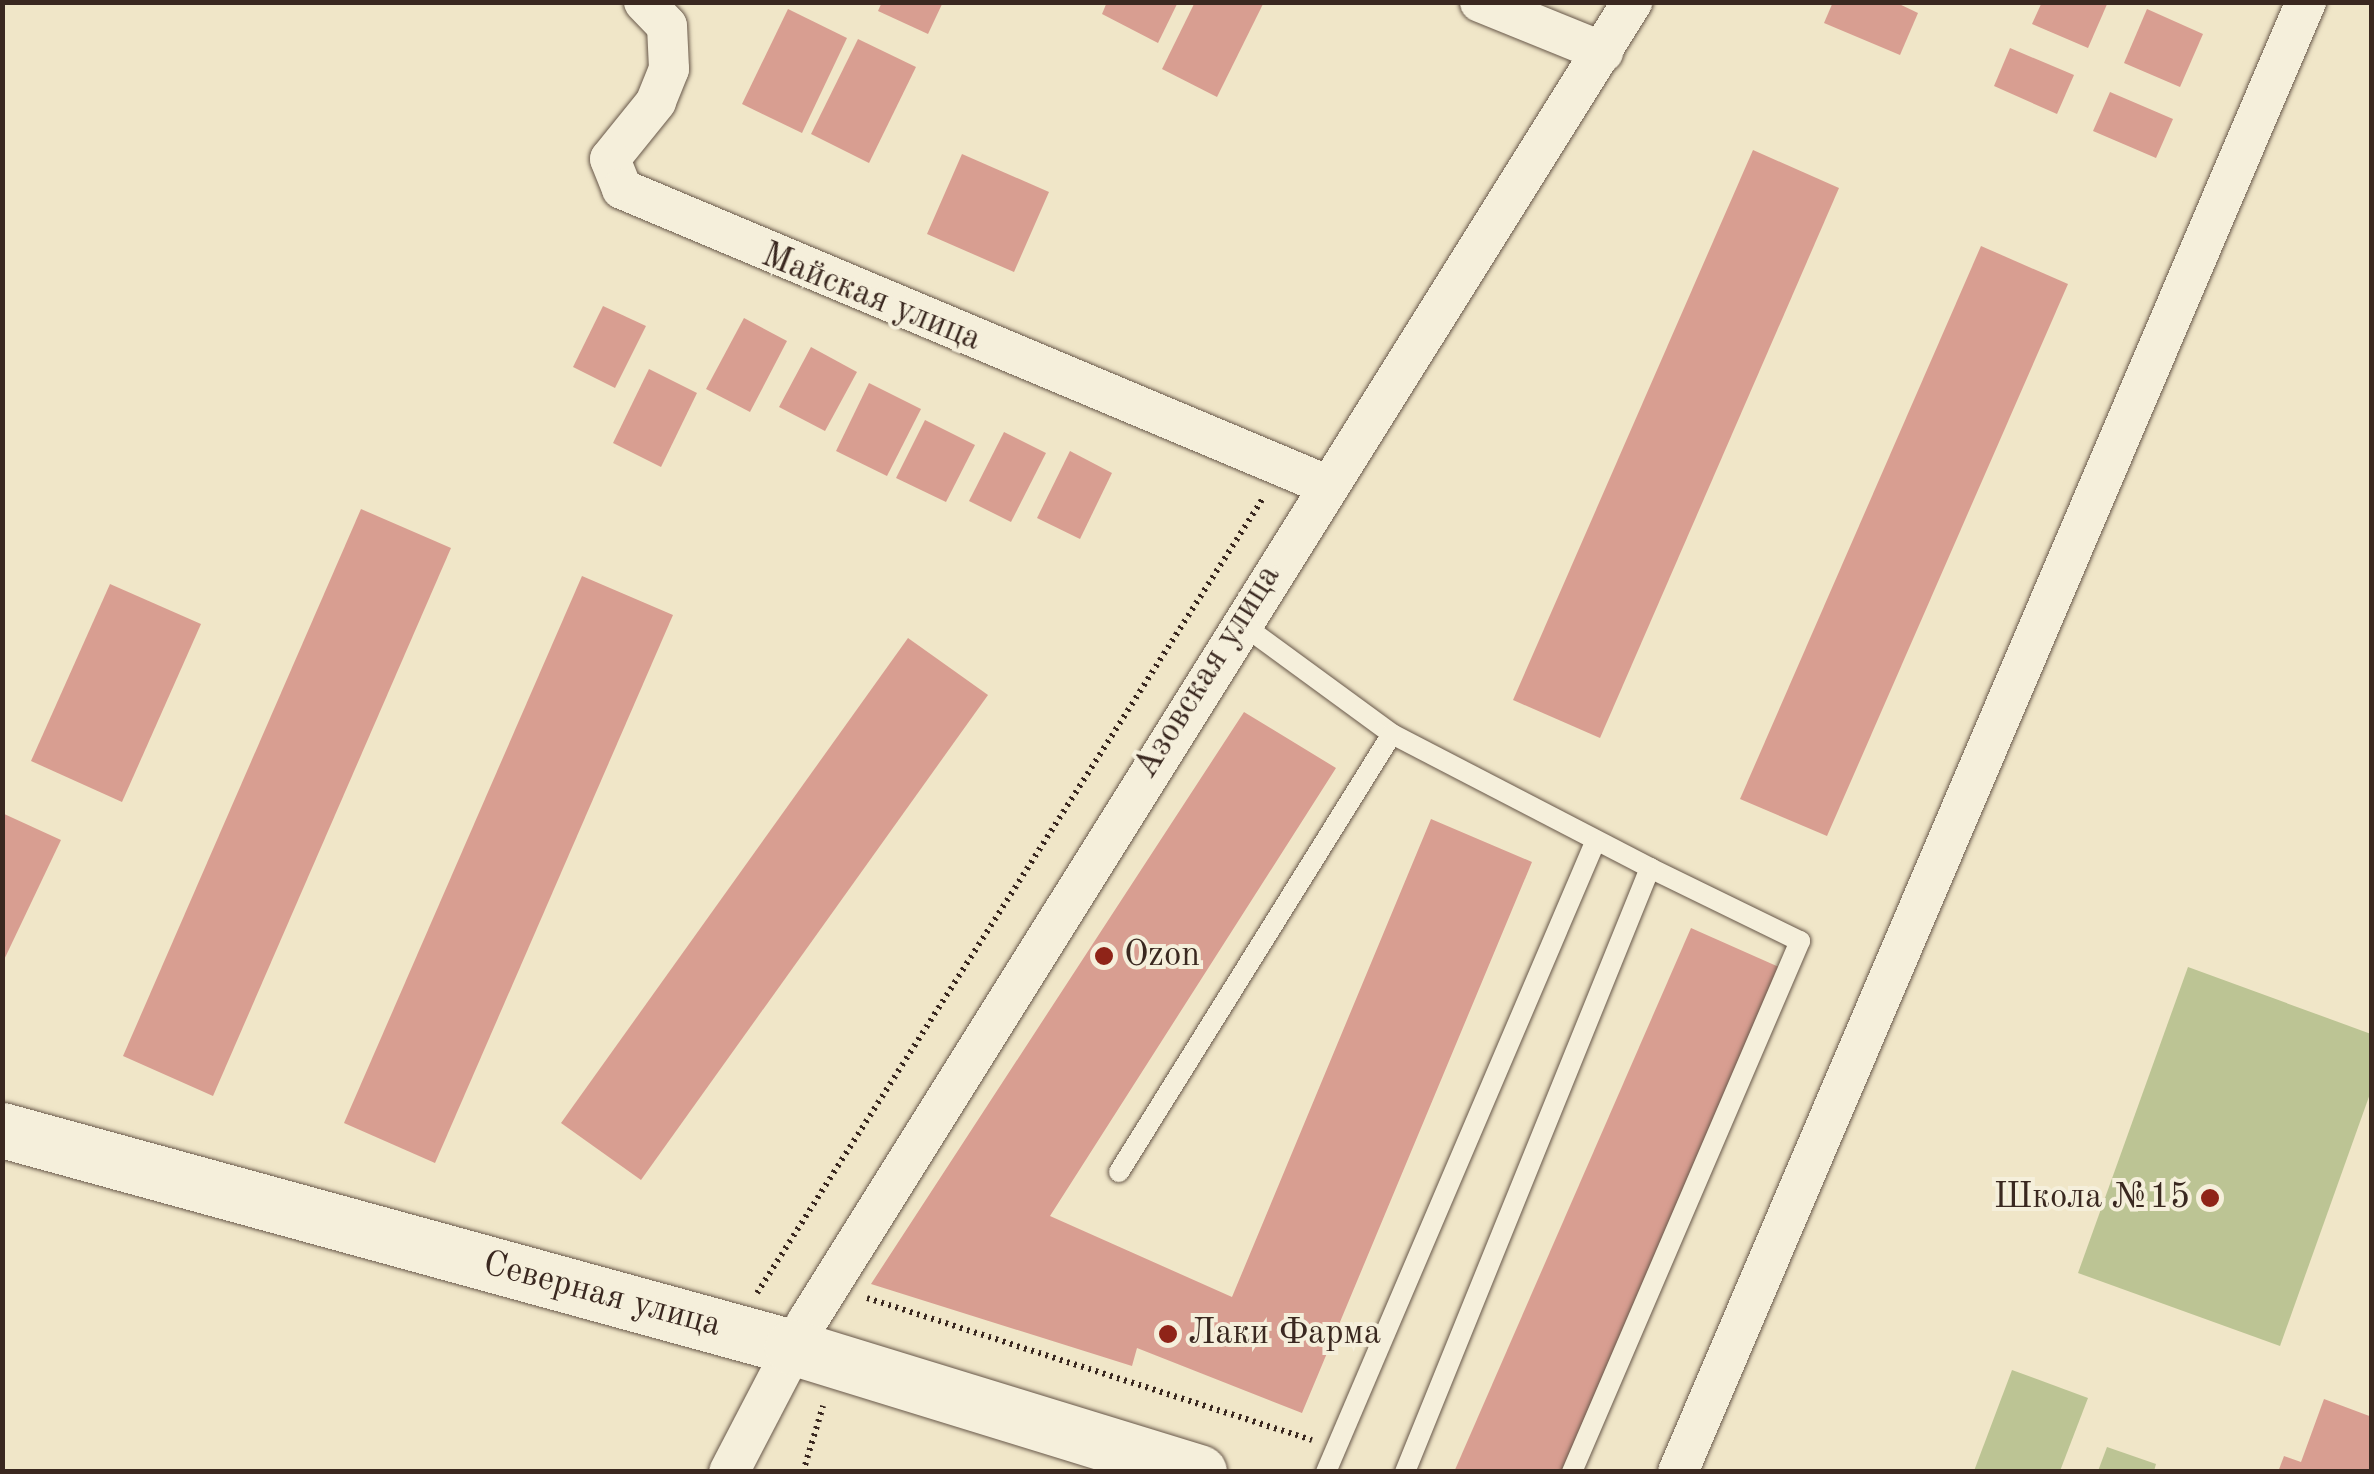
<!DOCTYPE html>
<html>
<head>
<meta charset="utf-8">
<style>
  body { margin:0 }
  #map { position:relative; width:2374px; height:1474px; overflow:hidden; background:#f0e6c8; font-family:"Old Standard TT",serif }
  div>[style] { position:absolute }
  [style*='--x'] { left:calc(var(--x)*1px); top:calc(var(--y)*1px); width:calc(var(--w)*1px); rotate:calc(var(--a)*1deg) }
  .green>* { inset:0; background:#bcc494 }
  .building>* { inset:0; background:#d89e91 }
  .path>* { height:6px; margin-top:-3px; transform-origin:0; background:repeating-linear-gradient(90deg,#3a2820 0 2.5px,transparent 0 7.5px) }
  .roads { filter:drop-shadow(0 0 2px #68584a) drop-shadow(0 0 2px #68584a) }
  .lane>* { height:20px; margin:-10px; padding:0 10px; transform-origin:10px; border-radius:10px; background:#f5efdb }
  .street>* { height:40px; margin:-20px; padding:0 20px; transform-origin:20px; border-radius:20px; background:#f5efdb }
  .secondary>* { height:55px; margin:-27.5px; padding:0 27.5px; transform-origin:27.5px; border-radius:27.5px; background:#f5efdb }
  .dots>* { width:28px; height:28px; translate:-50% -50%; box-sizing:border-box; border:5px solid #f5efdb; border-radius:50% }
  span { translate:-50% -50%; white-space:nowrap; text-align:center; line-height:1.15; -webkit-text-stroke:8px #f5efdb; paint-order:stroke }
  .street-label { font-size:35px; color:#3a2820 }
  .poi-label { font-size:35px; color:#3a2820 }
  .left { translate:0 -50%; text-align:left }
  .right { translate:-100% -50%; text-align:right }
  .frame { position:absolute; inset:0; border:5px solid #3a2820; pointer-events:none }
</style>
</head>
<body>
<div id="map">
  <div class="green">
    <i style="clip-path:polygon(2188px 967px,2371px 1034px,2371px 1091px,2280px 1346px,2078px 1273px)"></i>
    <i style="clip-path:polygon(2012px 1370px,2088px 1398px,2060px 1471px,1974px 1471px)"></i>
    <i style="clip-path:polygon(2107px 1447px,2156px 1464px,2154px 1471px,2098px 1471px)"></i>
  </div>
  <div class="building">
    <i style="clip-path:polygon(882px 2px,943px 2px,928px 34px,878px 11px)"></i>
    <i style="clip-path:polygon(1107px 2px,1178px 2px,1158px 43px,1102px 14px)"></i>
    <i style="clip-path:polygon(1195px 2px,1264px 2px,1217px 97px,1162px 69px)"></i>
    <i style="clip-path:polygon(1833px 2px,1895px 2px,1918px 13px,1900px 55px,1824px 23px)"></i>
    <i style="clip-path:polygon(2042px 2px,2108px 2px,2088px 48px,2032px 24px)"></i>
    <i style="clip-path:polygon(788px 9px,847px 38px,802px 133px,742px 104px)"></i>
    <i style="clip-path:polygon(2147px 9px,2203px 34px,2180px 87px,2124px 63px)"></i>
    <i style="clip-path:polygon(858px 39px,916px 67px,869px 163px,811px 134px)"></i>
    <i style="clip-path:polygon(2010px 48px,2074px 75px,2057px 114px,1994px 86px)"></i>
    <i style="clip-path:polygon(2110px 92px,2173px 119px,2156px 158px,2093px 131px)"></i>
    <i style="clip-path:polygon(1753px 150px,1839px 188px,1600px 738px,1513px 700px)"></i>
    <i style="clip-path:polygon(962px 154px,1049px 192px,1014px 272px,927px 234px)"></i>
    <i style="clip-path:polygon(1981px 246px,2068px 284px,1827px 836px,1740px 799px)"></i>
    <i style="clip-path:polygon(603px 306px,646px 326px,615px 388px,573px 367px)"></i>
    <i style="clip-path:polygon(744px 318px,787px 341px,750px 412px,706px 389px)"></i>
    <i style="clip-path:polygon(811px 347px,857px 372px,825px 431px,779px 407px)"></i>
    <i style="clip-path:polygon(649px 369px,697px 393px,661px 467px,613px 443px)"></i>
    <i style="clip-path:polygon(869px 383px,921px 409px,887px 476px,836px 451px)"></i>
    <i style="clip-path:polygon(925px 420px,975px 445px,946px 502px,896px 478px)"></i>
    <i style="clip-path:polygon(1004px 432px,1046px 453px,1011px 522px,969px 501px)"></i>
    <i style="clip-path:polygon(1070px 451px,1112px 473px,1080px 539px,1037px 518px)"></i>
    <i style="clip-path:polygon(361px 509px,451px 548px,213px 1096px,123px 1056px)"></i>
    <i style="clip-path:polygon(582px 576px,673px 615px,435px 1163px,344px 1123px)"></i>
    <i style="clip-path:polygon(110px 584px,201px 624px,122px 802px,31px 761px)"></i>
    <i style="clip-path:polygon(908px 638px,988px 695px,641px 1180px,561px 1123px)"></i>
    <i style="clip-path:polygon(1244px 712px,1336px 768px,1050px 1216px,1232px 1297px,1431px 819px,1532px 862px,1302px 1413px,1137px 1348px,1132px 1366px,871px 1284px)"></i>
    <i style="clip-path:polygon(2px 813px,61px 840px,2px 964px)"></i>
    <i style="clip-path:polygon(1691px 928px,1781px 968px,1561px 1472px,1454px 1472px)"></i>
    <i style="clip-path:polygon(2324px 1399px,2372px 1417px,2372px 1472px,2278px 1472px,2284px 1456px,2301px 1462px)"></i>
  </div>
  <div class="path">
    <i style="--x:757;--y:1293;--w:942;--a:-57.52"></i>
    <i style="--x:867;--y:1298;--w:467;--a:17.7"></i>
    <i style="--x:803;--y:1472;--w:69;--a:-73.1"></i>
  </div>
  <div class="roads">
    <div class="lane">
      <i style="--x:1239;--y:622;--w:190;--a:36.2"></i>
      <i style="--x:1392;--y:734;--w:291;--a:27.4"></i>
      <i style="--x:1119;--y:1172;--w:516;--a:-58.07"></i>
      <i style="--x:1326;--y:1472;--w:687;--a:-66.87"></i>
      <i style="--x:1405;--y:1472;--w:652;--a:-67.92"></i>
      <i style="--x:1650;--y:868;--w:167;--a:26"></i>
      <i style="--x:1800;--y:941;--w:578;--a:113.24"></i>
    </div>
    <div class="street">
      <i style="--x:644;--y:2;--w:33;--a:46"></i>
      <i style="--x:667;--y:26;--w:43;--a:87.3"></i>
      <i style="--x:669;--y:69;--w:35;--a:112"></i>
      <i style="--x:656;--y:102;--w:73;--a:128.9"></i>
      <i style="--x:610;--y:159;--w:32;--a:68"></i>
      <i style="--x:622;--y:189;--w:761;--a:22.79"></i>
      <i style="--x:1480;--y:2;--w:133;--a:22.1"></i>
      <i style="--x:729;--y:1472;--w:169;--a:-62.5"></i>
      <i style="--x:807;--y:1322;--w:1557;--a:-57.99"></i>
      <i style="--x:1678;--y:1472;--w:1599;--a:-66.87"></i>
    </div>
    <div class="secondary">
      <i style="--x:2;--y:1130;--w:819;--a:15.36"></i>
      <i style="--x:792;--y:1347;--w:426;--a:17.1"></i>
    </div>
  </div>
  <div class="dots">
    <i style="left:1104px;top:956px;background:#8f2418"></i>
    <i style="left:2210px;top:1198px;background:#8f2418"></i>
    <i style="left:1168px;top:1334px;background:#8f2418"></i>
  </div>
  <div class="street-label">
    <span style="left:871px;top:298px;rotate:22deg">Майская улица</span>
    <span style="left:1208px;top:672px;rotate:-58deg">Азовская улица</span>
    <span style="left:602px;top:1295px;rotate:15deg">Северная улица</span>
  </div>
  <div class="poi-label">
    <span class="left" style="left:1124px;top:956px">Ozon</span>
    <span class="right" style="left:2190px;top:1198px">Школа №15</span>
    <span class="left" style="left:1188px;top:1334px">Лаки Фарма</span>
  </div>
  <div class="frame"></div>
</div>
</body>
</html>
